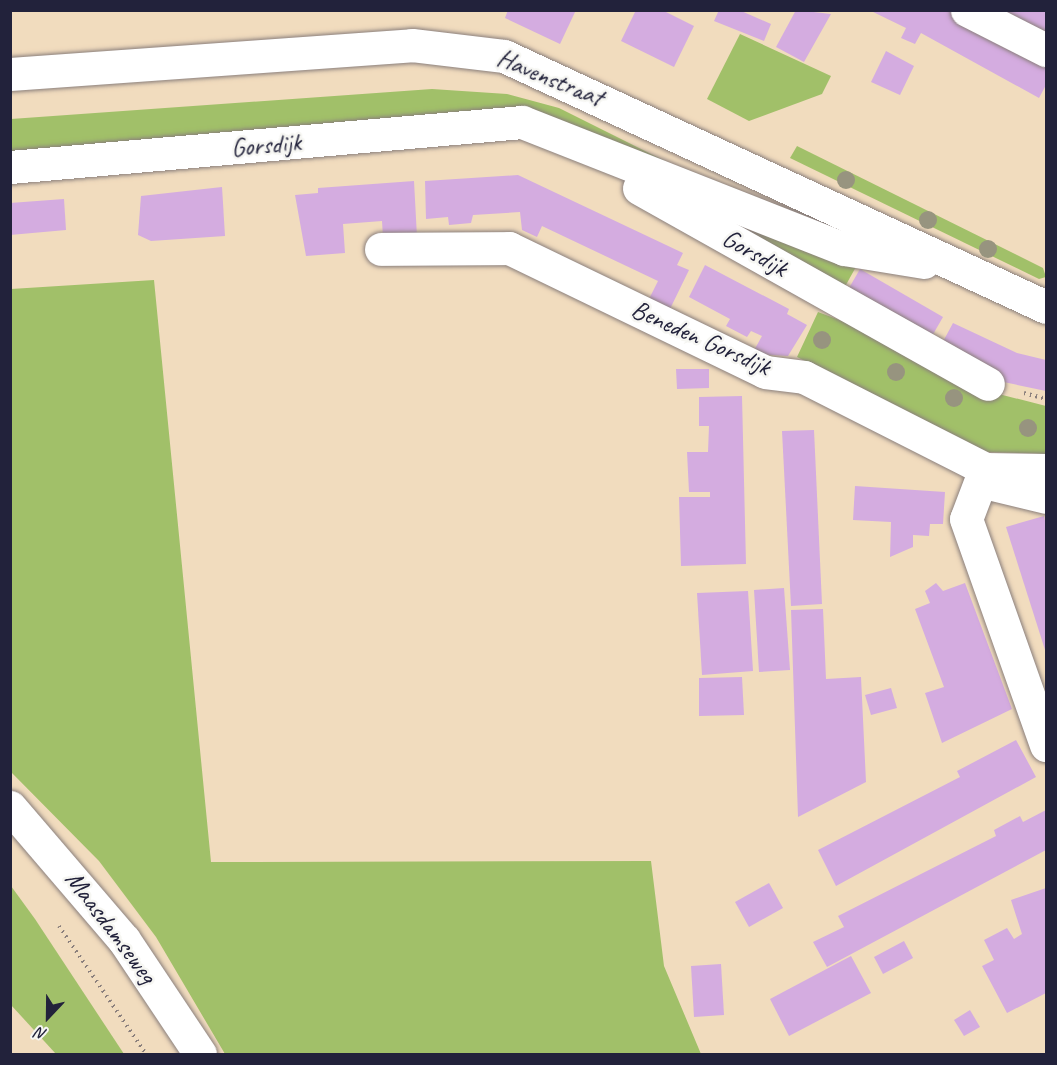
<!DOCTYPE html>
<html>
<head>
<meta charset="utf-8">
<style>
  body { margin:0 }
  #map { position:relative; width:1057px; height:1065px; overflow:hidden; background:#f1dcbe; font-family:Caveat,sans-serif }
  div>[style] { position:absolute }
  [style*='--x'] { left:calc(var(--x)*1px); top:calc(var(--y)*1px); width:calc(var(--w)*1px); rotate:calc(var(--a)*1deg) }
  .green>* { inset:0; background:#a1c069 }
  .building>* { inset:0; background:#d4ace0 }
  .path>* { height:4px; margin-top:-2px; transform-origin:0; background:repeating-linear-gradient(90deg,#8a7f7c 0 1.5px,transparent 0 6px) }
  .roads { filter:drop-shadow(0 0 2px #8a7f7c) drop-shadow(0 0 2px #8a7f7c) }
  .minor>* { height:33px; margin:-16.5px; padding:0 16.5px; transform-origin:16.5px; border-radius:16.5px; background:#fff }
  .trees>* { width:18px; height:18px; margin:-9px; border-radius:50%; background:#97947f }
  span { translate:-50% -50%; white-space:nowrap; text-align:center; line-height:1.15; -webkit-text-stroke:5px #f6f6f2; paint-order:stroke }
  .street-label { font-size:26px; color:#22223b }
  .frame { position:absolute; inset:0; border:12px solid #22223b; pointer-events:none }
  .north { position:absolute; left:18px; top:987px; width:60px; height:60px; -webkit-text-stroke:4px #f6f6f2; paint-order:stroke; rotate:202deg; font-size:16px; font-weight:700; line-height:24px; text-align:center; color:#22223b }
  .north::after { content:''; display:block; margin:auto; width:21px; height:27px; background:#22223b; clip-path:polygon(50% 0,100% 100%,50% 72%,0 100%) }
</style>
</head>
<body>
<div id="map">
  <div class="green">
    <i style="clip-path:polygon(740px 34px,831px 76px,822px 94px,749px 121px,707px 99px)"></i>
    <i style="clip-path:polygon(432px 89px,507px 94px,559px 108px,681px 169px,546px 137px,11px 165px,11px 119px)"></i>
    <i style="clip-path:polygon(797px 146px,1043px 268px,1046px 277px,1039px 279px,790px 158px)"></i>
    <i style="clip-path:polygon(665px 190px,857px 265px,842px 292px)"></i>
    <i style="clip-path:polygon(154px 280px,211px 862px,651px 861px,664px 966px,701px 1054px,225px 1054px,156px 937px,99px 861px,11px 772px,11px 289px)"></i>
    <i style="clip-path:polygon(818px 312px,909px 346px,987px 391px,1046px 406px,1046px 454px,985px 452px,797px 357px)"></i>
    <i style="clip-path:polygon(11px 886px,35px 919px,124px 1054px,56px 1054px,11px 1005px)"></i>
  </div>
  <div class="building">
    <i style="clip-path:polygon(508px 10px,576px 10px,560px 44px,505px 18px)"></i>
    <i style="clip-path:polygon(636px 10px,662px 10px,694px 26px,674px 67px,621px 41px)"></i>
    <i style="clip-path:polygon(719px 10px,739px 10px,771px 24px,764px 41px,714px 21px)"></i>
    <i style="clip-path:polygon(796px 10px,831px 14px,804px 62px,776px 47px)"></i>
    <i style="clip-path:polygon(869px 10px,951px 10px,1046px 63px,1046px 85px,1039px 98px,921px 33px,915px 44px,901px 38px,906px 28px)"></i>
    <i style="clip-path:polygon(992px 10px,1046px 10px,1046px 39px)"></i>
    <i style="clip-path:polygon(886px 51px,914px 66px,900px 95px,871px 82px)"></i>
    <i style="clip-path:polygon(518px 175px,683px 253px,677px 265px,689px 270px,669px 311px,648px 301px,658px 281px,542px 226px,537px 237px,522px 230px,520px 212px,473px 215px,471px 223px,449px 225px,448px 217px,426px 219px,425px 181px)"></i>
    <i style="clip-path:polygon(414px 181px,417px 237px,383px 238px,382px 221px,343px 224px,345px 253px,306px 256px,295px 195px,318px 193px,318px 188px)"></i>
    <i style="clip-path:polygon(222px 187px,225px 236px,151px 241px,138px 235px,141px 196px)"></i>
    <i style="clip-path:polygon(64px 199px,66px 230px,10px 235px,10px 203px)"></i>
    <i style="clip-path:polygon(705px 265px,789px 309px,787px 314px,807px 325px,788px 356px,752px 354px,762px 336px,751px 331px,747px 337px,726px 326px,730px 319px,689px 297px)"></i>
    <i style="clip-path:polygon(860px 269px,943px 317px,928px 343px,845px 295px)"></i>
    <i style="clip-path:polygon(953px 323px,1017px 353px,1046px 360px,1046px 391px,994px 380px,939px 349px)"></i>
    <i style="clip-path:polygon(676px 369px,709px 369px,709px 388px,677px 389px)"></i>
    <i style="clip-path:polygon(742px 396px,746px 564px,681px 566px,679px 497px,710px 497px,710px 492px,689px 492px,687px 452px,708px 452px,709px 426px,699px 426px,699px 397px)"></i>
    <i style="clip-path:polygon(814px 430px,822px 604px,791px 606px,782px 431px)"></i>
    <i style="clip-path:polygon(855px 486px,945px 492px,943px 524px,930px 524px,929px 536px,913px 535px,913px 547px,890px 557px,891px 522px,853px 520px)"></i>
    <i style="clip-path:polygon(1044px 516px,1046px 525px,1046px 653px,1006px 527px)"></i>
    <i style="clip-path:polygon(936px 583px,943px 591px,965px 583px,1012px 709px,942px 743px,925px 693px,944px 687px,915px 609px,930px 603px,925px 591px)"></i>
    <i style="clip-path:polygon(784px 588px,790px 670px,759px 672px,754px 590px)"></i>
    <i style="clip-path:polygon(748px 591px,753px 671px,702px 675px,697px 593px)"></i>
    <i style="clip-path:polygon(823px 609px,826px 679px,861px 677px,866px 782px,798px 817px,791px 610px)"></i>
    <i style="clip-path:polygon(742px 677px,744px 715px,699px 716px,699px 678px)"></i>
    <i style="clip-path:polygon(891px 688px,897px 708px,871px 715px,865px 695px)"></i>
    <i style="clip-path:polygon(1016px 740px,1036px 777px,836px 886px,818px 850px,960px 777px,957px 771px)"></i>
    <i style="clip-path:polygon(1046px 810px,1046px 850px,827px 967px,813px 942px,844px 927px,838px 916px,996px 836px,994px 830px,1020px 816px,1023px 822px)"></i>
    <i style="clip-path:polygon(769px 883px,783px 908px,749px 927px,735px 902px)"></i>
    <i style="clip-path:polygon(1046px 888px,1046px 993px,1007px 1013px,982px 966px,994px 960px,984px 940px,1007px 928px,1014px 939px,1022px 934px,1011px 900px)"></i>
    <i style="clip-path:polygon(904px 941px,913px 958px,883px 974px,874px 957px)"></i>
    <i style="clip-path:polygon(851px 956px,871px 993px,789px 1036px,770px 999px)"></i>
    <i style="clip-path:polygon(721px 964px,724px 1015px,694px 1017px,691px 966px)"></i>
    <i style="clip-path:polygon(970px 1010px,980px 1027px,964px 1036px,954px 1020px)"></i>
  </div>
  <div class="path">
    <i style="--x:1024;--y:393;--w:23;--a:15"></i>
    <i style="--x:59;--y:926;--w:155;--a:55.8"></i>
  </div>
  <div class="roads">
    <div class="minor">
      <i style="--x:967;--y:10;--w:89;--a:26.9"></i>
      <i style="--x:10;--y:74;--w:403;--a:-4.1"></i>
      <i style="--x:412;--y:45;--w:93;--a:6.8"></i>
      <i style="--x:504;--y:56;--w:597;--a:24.85"></i>
      <i style="--x:10;--y:167;--w:514;--a:-5.02"></i>
      <i style="--x:522;--y:122;--w:346;--a:21.5"></i>
      <i style="--x:844;--y:249;--w:81;--a:9.2"></i>
      <i style="--x:639;--y:188;--w:400;--a:29.3"></i>
      <i style="--x:381;--y:249;--w:128;--a:-0.4"></i>
      <i style="--x:509;--y:248;--w:284;--a:25.8"></i>
      <i style="--x:765;--y:372;--w:39;--a:7"></i>
      <i style="--x:804;--y:377;--w:203;--a:26.9"></i>
      <i style="--x:985;--y:469;--w:61;--a:0.9"></i>
      <i style="--x:985;--y:469;--w:53;--a:110.8"></i>
      <i style="--x:966;--y:519;--w:240;--a:70.5"></i>
      <i style="--x:984;--y:482;--w:64;--a:13.6"></i>
      <i style="--x:10;--y:807;--w:175;--a:49.4"></i>
      <i style="--x:124;--y:940;--w:137;--a:56.3"></i>
    </div>
  </div>
  <div class="trees">
    <i style="left:846px;top:180px"></i>
    <i style="left:928px;top:220px"></i>
    <i style="left:988px;top:249px"></i>
    <i style="left:822px;top:340px"></i>
    <i style="left:896px;top:372px"></i>
    <i style="left:954px;top:398px"></i>
    <i style="left:1028px;top:428px"></i>
  </div>
  <div class="street-label">
    <span style="left:550px;top:78px;rotate:22deg">Havenstraat</span>
    <span style="left:266px;top:145px;rotate:-5deg">Gorsdijk</span>
    <span style="left:755px;top:253px;rotate:29deg">Gorsdijk</span>
    <span style="left:701px;top:338px;rotate:24deg">Beneden Gorsdijk</span>
    <span style="left:111px;top:927px;rotate:53deg">Maasdamseweg</span>
  </div>
  <div class="frame"></div>
  <div class="north">N</div>
</div>
</body>
</html>
